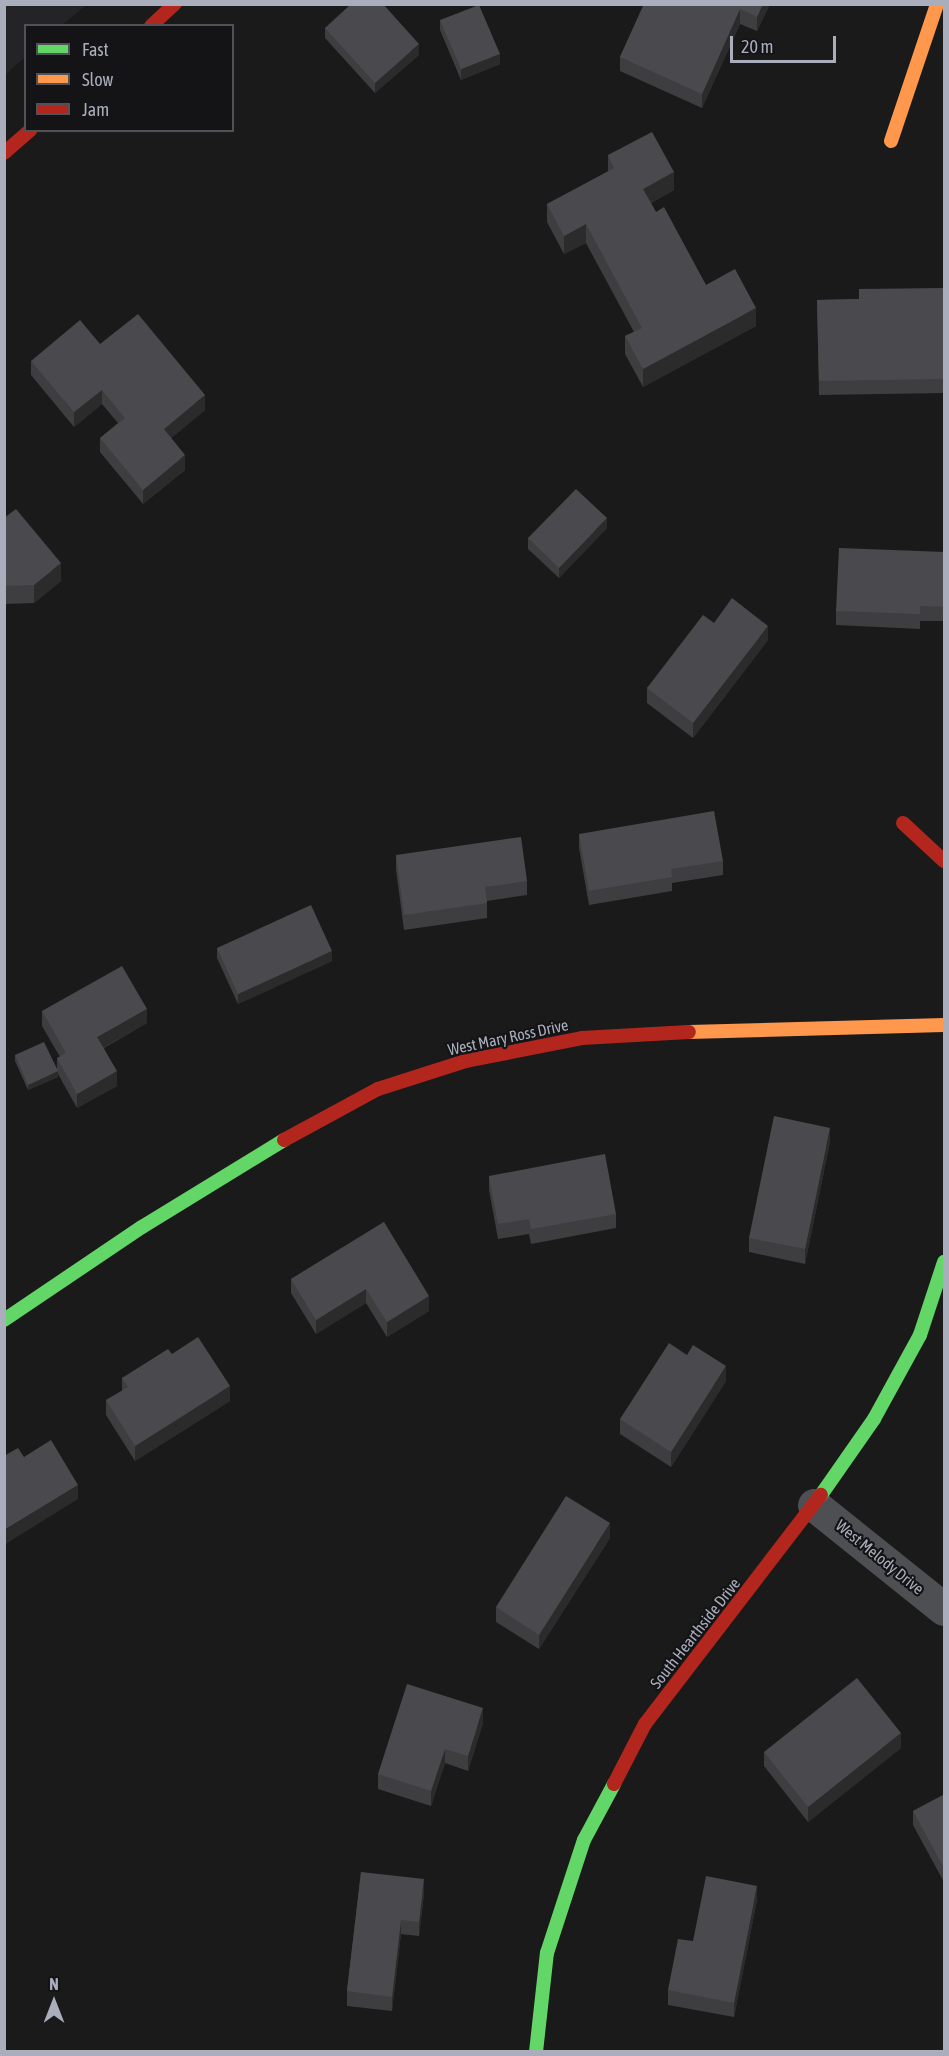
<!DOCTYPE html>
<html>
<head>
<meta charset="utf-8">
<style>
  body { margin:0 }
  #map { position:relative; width:949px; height:2056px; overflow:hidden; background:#1a1a1a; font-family:"Asap Condensed",sans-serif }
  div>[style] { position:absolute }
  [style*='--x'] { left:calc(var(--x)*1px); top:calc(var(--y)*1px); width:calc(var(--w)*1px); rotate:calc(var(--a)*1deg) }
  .built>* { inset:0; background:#242426 }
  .street>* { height:33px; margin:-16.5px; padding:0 16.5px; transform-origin:16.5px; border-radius:16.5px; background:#4e4f53 }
  .fast>* { height:14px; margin:-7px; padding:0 7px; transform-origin:7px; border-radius:7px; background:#63d668 }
  .slow>* { height:14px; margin:-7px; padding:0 7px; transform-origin:7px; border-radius:7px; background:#ff974d }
  .jam>* { height:14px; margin:-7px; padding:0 7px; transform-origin:7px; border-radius:7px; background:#b3261e }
  .wall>* { inset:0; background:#3e3e41 }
  .shaded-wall>* { inset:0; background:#2b2b2c }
  .building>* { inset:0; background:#4a4a4e }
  span { translate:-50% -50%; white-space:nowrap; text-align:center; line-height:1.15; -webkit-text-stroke:4.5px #141416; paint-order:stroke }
  .street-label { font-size:16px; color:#aaaebc }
  .frame { position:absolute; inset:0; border:6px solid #aaaebc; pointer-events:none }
  .legend { position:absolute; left:24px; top:24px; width:210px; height:108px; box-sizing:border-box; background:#141416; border:2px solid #505258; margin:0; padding:8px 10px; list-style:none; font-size:18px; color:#aaaebc }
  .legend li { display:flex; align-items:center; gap:12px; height:30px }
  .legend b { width:30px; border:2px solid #505258 }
  .north { position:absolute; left:24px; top:1972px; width:60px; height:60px; -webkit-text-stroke:4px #141416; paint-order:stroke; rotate:0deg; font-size:16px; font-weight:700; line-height:24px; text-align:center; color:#aaaebc }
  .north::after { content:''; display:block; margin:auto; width:21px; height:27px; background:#aaaebc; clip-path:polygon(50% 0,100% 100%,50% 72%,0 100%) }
  .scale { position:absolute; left:730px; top:36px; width:106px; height:27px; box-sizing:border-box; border:3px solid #aaaebc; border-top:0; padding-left:8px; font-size:18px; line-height:21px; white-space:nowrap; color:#aaaebc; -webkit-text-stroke:4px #141416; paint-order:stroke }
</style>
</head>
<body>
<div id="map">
  <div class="built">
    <i style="clip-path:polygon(5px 4px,86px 4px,86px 5px,62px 25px,26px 26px,25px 57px,5px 75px)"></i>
  </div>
  <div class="street">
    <i style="--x:814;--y:1505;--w:166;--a:38.7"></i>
  </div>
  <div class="fast">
    <i style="--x:4;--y:1320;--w:166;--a:-34"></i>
    <i style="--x:142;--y:1227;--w:167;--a:-31.5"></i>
    <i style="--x:821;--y:1495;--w:93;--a:-55.1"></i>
    <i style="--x:874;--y:1419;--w:96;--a:-61.3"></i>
    <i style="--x:920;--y:1335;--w:77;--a:-71.8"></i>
    <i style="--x:536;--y:2052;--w:100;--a:-83.7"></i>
    <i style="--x:547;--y:1953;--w:119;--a:-71.9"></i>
    <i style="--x:584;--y:1840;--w:64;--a:-61.8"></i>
  </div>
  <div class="slow">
    <i style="--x:891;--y:141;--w:145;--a:-71.4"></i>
    <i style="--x:689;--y:1032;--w:255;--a:-1.6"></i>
  </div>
  <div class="jam">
    <i style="--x:151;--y:26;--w:33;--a:-43"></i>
    <i style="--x:4;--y:153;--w:35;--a:-41"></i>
    <i style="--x:903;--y:823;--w:56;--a:42.8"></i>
    <i style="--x:284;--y:1140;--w:107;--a:-28.5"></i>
    <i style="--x:378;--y:1089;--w:92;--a:-17.7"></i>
    <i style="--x:466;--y:1061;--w:118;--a:-11.2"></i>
    <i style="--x:582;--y:1038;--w:107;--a:-3.2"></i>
    <i style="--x:614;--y:1784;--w:68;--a:-62.7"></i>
    <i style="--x:645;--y:1724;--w:289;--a:-52.5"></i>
  </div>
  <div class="wall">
    <i style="clip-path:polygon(644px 4px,770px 4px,757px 31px,740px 24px,702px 108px,620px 71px,620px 57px)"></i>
    <i style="clip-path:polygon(440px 20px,500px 64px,461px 80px,440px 30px)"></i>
    <i style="clip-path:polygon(325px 28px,419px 55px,375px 93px,325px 38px)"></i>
    <i style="clip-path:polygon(608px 155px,674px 190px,651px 203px,656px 212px,706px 285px,756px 326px,643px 387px,625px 354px,625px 336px,634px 332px,586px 243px,564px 254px,547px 222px,547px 204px,608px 172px)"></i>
    <i style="clip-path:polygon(945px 288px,945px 393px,819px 395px,817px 300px,859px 299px)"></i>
    <i style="clip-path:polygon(100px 344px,205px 410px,171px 438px,185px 470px,143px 504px,100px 452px,100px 438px,118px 423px,102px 404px,74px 427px,31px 375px,31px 361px)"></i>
    <i style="clip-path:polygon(4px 518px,61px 581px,34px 603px,4px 604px)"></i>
    <i style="clip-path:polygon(607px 528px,559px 578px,528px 549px,528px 538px)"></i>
    <i style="clip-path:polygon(945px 552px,945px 621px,920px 621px,920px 629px,836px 625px,836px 611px)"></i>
    <i style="clip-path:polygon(714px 623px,768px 640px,693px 738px,647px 703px,647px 688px)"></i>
    <i style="clip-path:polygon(579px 834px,723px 861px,723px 875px,672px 883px,672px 891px,589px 905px,579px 848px)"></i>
    <i style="clip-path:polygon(396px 855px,527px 881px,527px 895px,487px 901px,487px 918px,404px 930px,396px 870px)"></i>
    <i style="clip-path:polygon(217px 948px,332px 961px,238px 1004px,217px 958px)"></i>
    <i style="clip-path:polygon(42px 1011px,147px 1023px,104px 1048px,117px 1086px,77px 1108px,58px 1074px,58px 1077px,28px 1090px,15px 1061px,15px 1055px,57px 1070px,57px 1058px,60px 1057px,42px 1026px)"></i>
    <i style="clip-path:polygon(830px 1142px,805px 1264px,749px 1252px,749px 1238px)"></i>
    <i style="clip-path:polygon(489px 1176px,616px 1214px,616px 1228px,531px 1244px,529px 1234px,498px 1239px,489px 1190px)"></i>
    <i style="clip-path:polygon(384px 1222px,429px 1311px,387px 1337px,366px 1303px,316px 1334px,291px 1293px,291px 1279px)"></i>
    <i style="clip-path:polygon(172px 1354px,230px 1401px,135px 1461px,106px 1415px,106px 1400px,122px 1391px,122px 1378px)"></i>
    <i style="clip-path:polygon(726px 1381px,671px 1467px,620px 1434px,620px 1419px)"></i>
    <i style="clip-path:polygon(610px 1538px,539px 1649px,496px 1622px,496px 1607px)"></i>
    <i style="clip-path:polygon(483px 1723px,468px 1771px,445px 1763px,431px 1806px,378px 1789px,378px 1774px)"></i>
    <i style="clip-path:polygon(901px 1748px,808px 1822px,764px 1766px,764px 1752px)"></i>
    <i style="clip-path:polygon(945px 1794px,945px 1884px,913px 1825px,913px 1811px)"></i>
    <i style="clip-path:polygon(361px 1872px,424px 1894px,419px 1936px,401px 1934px,392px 2011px,347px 2006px,347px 1991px)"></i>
    <i style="clip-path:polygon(757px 1900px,734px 2017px,668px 2005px,668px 1990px)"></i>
  </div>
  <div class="shaded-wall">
    <i style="clip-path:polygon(763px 4px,770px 4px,757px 31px,757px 17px)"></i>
    <i style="clip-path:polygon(740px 9px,740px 24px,702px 108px,702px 94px)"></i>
    <i style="clip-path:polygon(419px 44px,419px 55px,375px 93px,375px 83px)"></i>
    <i style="clip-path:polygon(500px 54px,500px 64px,461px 80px,461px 69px)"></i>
    <i style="clip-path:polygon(674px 172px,674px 190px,643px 207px,643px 189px)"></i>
    <i style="clip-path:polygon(586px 224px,586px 243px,564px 254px,564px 236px)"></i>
    <i style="clip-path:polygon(756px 308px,756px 326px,643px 387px,643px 369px)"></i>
    <i style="clip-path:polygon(102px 390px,102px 404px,74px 427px,74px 412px)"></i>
    <i style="clip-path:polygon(205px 395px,205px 410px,164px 444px,164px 429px)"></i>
    <i style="clip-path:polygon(185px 455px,185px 470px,143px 504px,143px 490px)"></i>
    <i style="clip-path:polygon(607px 518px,607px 528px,559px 578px,559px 568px)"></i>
    <i style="clip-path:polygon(61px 563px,61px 581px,34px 603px,34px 585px)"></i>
    <i style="clip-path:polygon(768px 626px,768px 640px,693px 738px,693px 723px)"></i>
    <i style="clip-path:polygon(332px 951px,332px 961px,238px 1004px,238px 994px)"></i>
    <i style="clip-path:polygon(147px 1009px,147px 1023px,97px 1051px,97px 1037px)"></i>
    <i style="clip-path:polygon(58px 1071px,58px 1077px,28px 1090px,28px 1085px)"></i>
    <i style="clip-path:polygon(117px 1071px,117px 1086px,77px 1108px,77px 1094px)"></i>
    <i style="clip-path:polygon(830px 1128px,830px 1142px,805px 1264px,805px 1249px)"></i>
    <i style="clip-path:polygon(366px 1289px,366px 1303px,316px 1334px,316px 1320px)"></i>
    <i style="clip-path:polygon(429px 1296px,429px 1311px,387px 1337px,387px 1322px)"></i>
    <i style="clip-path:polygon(726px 1366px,726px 1381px,671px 1467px,671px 1452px)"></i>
    <i style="clip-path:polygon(230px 1386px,230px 1401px,135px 1461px,135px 1446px)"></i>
    <i style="clip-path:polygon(78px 1485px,78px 1499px,4px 1545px,4px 1530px)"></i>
    <i style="clip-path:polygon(610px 1523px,610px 1538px,539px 1649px,539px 1635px)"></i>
    <i style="clip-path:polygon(483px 1708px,483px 1723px,468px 1771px,468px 1756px)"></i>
    <i style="clip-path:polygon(901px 1733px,901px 1748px,808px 1822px,808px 1807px)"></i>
    <i style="clip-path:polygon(445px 1749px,445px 1763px,431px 1806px,431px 1791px)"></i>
    <i style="clip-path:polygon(424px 1879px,424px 1894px,419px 1936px,419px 1922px)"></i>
    <i style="clip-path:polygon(757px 1886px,757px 1900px,734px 2017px,734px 2003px)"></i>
    <i style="clip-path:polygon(401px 1920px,401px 1934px,392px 2011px,392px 1997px)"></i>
  </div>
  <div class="building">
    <i style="clip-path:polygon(351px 4px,383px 4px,419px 44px,375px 83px,325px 28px)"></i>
    <i style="clip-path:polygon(644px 4px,763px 4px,757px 17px,740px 9px,702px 94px,620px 57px)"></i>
    <i style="clip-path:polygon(479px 5px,500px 54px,461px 69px,440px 20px)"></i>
    <i style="clip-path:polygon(652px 132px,674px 172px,643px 189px,656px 212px,664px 207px,706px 285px,735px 269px,756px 308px,643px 369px,625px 336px,642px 328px,586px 224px,564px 236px,547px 204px,614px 168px,608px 155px)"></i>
    <i style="clip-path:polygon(945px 288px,945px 379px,819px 381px,817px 300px,859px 299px,859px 289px)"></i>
    <i style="clip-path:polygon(138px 314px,205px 395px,164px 429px,185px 455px,143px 490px,100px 438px,125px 418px,102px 390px,74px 412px,31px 361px,80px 320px,100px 344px)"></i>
    <i style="clip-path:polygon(576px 489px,607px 518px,559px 568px,528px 538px)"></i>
    <i style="clip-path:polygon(16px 509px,61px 563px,34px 585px,4px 586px,4px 518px)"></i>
    <i style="clip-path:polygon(839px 548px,945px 552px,945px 607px,920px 606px,920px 614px,836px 611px)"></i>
    <i style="clip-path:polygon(732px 598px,768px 626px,693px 723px,647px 688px,703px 615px,714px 623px)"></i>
    <i style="clip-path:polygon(714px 811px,723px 861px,671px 869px,672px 877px,589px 891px,579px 834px)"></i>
    <i style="clip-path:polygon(521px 837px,527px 881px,485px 887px,487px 903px,404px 915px,396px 855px)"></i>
    <i style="clip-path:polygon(311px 905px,332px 951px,238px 994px,217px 948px)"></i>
    <i style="clip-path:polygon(122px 966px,147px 1009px,97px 1037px,117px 1071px,77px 1094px,57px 1058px,66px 1053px,42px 1011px)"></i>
    <i style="clip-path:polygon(44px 1042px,58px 1071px,28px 1085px,15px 1055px)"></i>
    <i style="clip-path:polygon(774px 1116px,830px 1128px,805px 1249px,749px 1238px)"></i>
    <i style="clip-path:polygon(605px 1154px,616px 1214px,531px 1229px,529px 1219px,498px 1224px,489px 1176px)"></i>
    <i style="clip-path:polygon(384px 1222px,429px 1296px,387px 1322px,366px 1289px,316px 1320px,291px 1279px)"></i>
    <i style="clip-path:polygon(198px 1337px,230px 1386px,135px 1446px,106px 1400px,128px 1387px,122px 1378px,168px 1349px,172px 1354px)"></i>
    <i style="clip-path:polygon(669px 1343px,687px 1355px,693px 1345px,726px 1366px,671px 1452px,620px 1419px)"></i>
    <i style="clip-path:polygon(51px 1440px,78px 1485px,4px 1530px,4px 1456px,18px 1448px,24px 1457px)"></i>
    <i style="clip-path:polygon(566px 1496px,610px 1523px,539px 1635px,496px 1607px)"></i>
    <i style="clip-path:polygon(857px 1678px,901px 1733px,808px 1807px,764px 1752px)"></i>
    <i style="clip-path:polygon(407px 1684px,483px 1708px,468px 1756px,445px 1749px,431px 1791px,378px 1774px)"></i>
    <i style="clip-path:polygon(945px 1794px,945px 1870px,913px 1811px)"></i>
    <i style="clip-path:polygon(361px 1872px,424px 1879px,419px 1922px,401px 1920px,392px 1997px,347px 1991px)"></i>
    <i style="clip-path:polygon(706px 1876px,757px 1886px,734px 2003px,668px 1990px,678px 1939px,693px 1941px)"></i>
  </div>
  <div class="street-label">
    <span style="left:508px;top:1037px;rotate:-12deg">West Mary Ross Drive</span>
    <span style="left:880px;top:1557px;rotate:39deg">West Melody Drive</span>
    <span style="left:695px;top:1633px;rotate:-52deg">South Hearthside Drive</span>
  </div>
  <div class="frame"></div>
  <ul class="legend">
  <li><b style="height:8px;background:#63d668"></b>Fast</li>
  <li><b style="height:8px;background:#ff974d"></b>Slow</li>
  <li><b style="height:8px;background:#b3261e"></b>Jam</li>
  </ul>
  <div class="north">N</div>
  <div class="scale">20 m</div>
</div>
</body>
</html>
